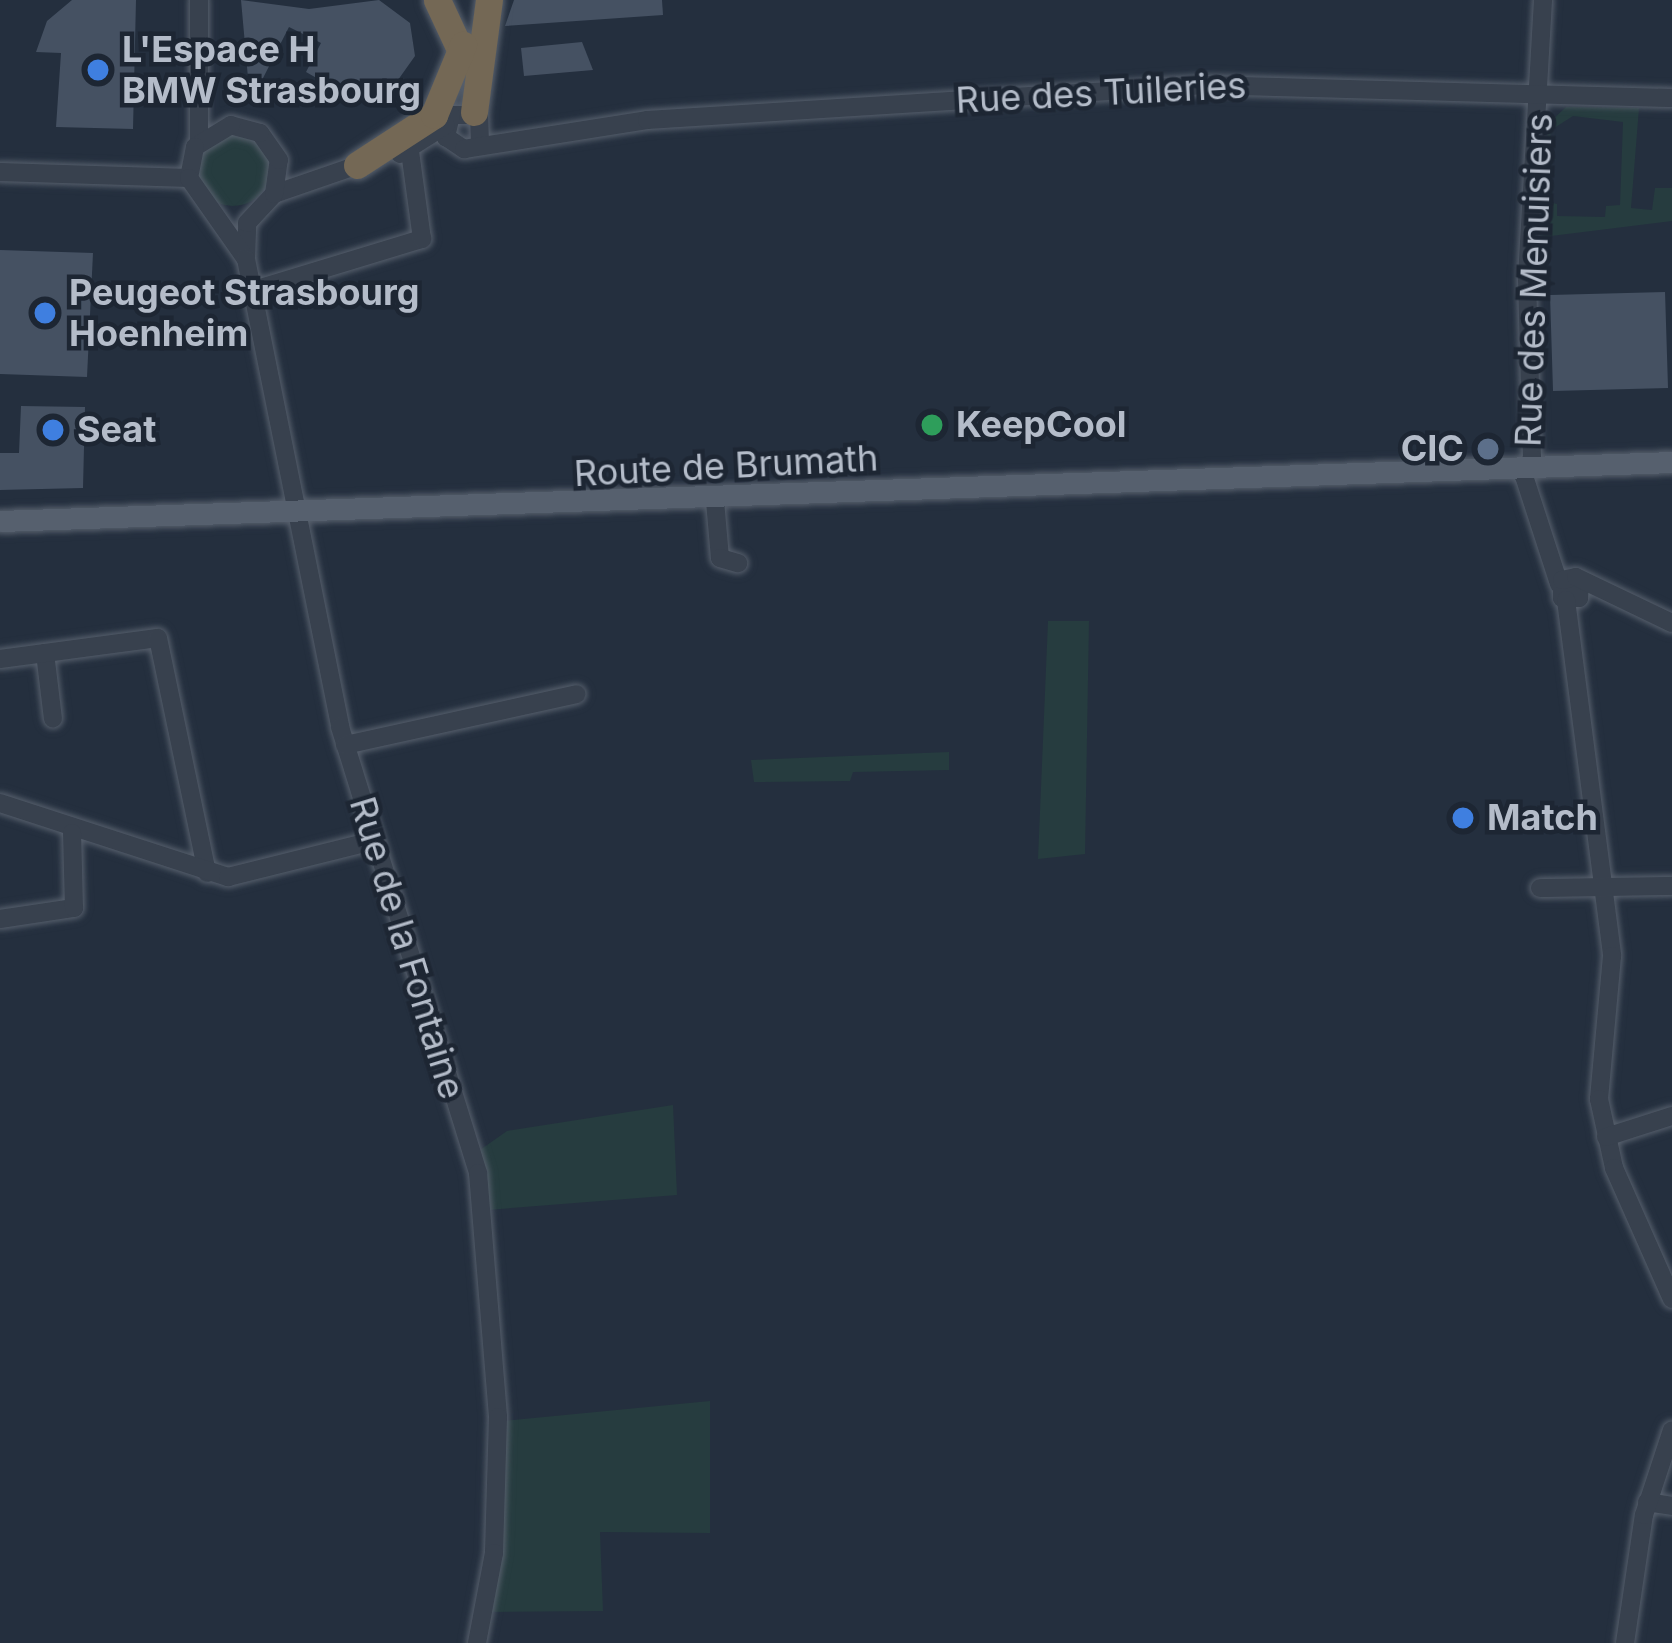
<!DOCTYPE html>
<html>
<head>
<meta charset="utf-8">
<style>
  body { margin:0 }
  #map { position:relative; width:1672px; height:1643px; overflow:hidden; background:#242f3e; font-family:Inter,sans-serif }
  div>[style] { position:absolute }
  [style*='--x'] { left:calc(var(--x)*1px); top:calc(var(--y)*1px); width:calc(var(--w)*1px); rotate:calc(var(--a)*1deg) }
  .green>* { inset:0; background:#263c3f }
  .round { border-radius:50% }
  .building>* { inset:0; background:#455162 }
  .roads { filter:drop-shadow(0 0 3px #565f6c) drop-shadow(0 0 3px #565f6c) }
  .minor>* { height:18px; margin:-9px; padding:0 9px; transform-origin:9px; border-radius:9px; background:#38414e }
  .major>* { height:21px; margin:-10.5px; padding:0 10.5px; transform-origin:10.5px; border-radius:10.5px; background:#56606e }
  .highway>* { height:27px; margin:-13.5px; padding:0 13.5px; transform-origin:13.5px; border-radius:13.5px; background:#746855 }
  .dots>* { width:33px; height:33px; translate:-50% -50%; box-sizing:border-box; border:6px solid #1d2633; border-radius:50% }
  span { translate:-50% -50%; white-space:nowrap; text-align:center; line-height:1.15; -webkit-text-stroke:9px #1d2633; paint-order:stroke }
  .poi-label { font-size:36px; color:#b4bcc9; font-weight:700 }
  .left { translate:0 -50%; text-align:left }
  .right { translate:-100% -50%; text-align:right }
  .street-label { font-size:36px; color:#b4bcc9 }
</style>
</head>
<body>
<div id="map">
  <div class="green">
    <i style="clip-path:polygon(1566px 107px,1639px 108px,1631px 208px,1652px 210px,1655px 188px,1672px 188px,1672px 221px,1551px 236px,1550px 251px,1540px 248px,1540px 215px,1546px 173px,1556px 174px,1546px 176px,1544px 201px,1557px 204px,1557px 216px,1605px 217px,1606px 206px,1620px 205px,1623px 122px,1573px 116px,1551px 130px,1548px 155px,1557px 160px,1547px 158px,1547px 125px)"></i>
    <i class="round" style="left:196px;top:132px;width:74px;height:74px"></i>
    <i style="clip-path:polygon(1048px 621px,1089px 621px,1085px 854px,1038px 859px)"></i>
    <i style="clip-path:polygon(949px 752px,949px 770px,853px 772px,850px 781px,754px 782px,751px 760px)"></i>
    <i style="clip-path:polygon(673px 1105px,677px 1195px,487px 1210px,480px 1150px,507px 1131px)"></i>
    <i style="clip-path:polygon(710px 1401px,710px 1533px,600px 1532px,603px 1611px,490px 1612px,504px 1421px)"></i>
  </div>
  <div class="building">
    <i style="clip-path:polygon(72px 0,136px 0,133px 129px,56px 127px,61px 53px,36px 52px,47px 21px)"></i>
    <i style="clip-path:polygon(241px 0,309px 9px,379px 0,410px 23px,415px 56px,393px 87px,383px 90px,378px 79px,341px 92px,306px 72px,321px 43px,289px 27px,260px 84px,248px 78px)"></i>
    <i style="clip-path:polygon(514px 0,662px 0,663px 15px,505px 26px)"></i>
    <i style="clip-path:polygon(582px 42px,593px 70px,524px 76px,521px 48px)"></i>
    <i style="clip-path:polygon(0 250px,93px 253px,87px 377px,0 374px)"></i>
    <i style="clip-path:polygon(1665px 292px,1668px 388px,1553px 391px,1550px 295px)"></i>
    <i style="clip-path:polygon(21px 406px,85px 407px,83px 488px,0 490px,0 453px,19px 453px)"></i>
  </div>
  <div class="roads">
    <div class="minor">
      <i style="--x:199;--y:0;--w:142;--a:90"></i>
      <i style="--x:1543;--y:0;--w:279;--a:93.3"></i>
      <i style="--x:1527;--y:279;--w:179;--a:88.4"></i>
      <i style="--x:1532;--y:458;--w:20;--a:114"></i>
      <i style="--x:1524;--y:476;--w:114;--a:72"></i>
      <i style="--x:480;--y:143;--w:28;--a:-92"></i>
      <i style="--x:479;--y:115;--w:28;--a:180"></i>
      <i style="--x:451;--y:115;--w:23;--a:103"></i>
      <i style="--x:446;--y:137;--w:22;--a:34"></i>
      <i style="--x:464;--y:149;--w:185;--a:-9"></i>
      <i style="--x:647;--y:120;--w:559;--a:-3.59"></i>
      <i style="--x:1205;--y:85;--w:467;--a:1.6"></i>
      <i style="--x:400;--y:154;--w:54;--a:-32.2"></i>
      <i style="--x:0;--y:172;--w:189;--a:1.8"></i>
      <i style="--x:274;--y:194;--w:98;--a:-19"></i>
      <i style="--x:246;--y:259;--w:36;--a:-88"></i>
      <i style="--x:247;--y:223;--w:40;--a:-47"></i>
      <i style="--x:274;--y:194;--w:34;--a:-82"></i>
      <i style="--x:279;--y:160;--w:33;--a:-125"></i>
      <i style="--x:260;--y:133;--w:30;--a:-165"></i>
      <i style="--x:231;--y:125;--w:42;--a:148.6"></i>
      <i style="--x:195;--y:147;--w:32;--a:101"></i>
      <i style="--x:189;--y:178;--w:99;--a:54.9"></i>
      <i style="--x:246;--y:259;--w:477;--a:78.6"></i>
      <i style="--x:340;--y:727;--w:467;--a:72.8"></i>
      <i style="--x:478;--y:1173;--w:245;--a:85.3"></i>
      <i style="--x:498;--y:1417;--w:136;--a:91.7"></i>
      <i style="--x:494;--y:1553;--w:92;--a:100.7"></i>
      <i style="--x:254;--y:290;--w:176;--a:-16.9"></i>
      <i style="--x:422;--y:239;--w:89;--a:-97.8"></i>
      <i style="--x:715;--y:501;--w:57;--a:85"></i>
      <i style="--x:720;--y:558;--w:19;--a:16"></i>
      <i style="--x:1580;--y:580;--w:18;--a:93"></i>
      <i style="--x:1579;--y:598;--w:17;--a:180"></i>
      <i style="--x:1562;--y:598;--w:18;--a:-90"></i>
      <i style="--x:1562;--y:580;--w:14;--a:-12"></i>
      <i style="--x:1576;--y:577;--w:106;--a:25.6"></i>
      <i style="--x:1566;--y:600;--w:359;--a:82.6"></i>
      <i style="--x:1612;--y:956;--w:144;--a:95.2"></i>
      <i style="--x:1599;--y:1099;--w:71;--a:77.7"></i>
      <i style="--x:1614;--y:1168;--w:143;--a:66.1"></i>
      <i style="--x:45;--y:653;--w:66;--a:83.1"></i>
      <i style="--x:0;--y:659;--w:159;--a:-7.6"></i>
      <i style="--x:158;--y:638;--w:240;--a:78.2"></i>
      <i style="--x:345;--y:745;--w:237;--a:-12.4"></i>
      <i style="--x:0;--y:803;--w:240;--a:18"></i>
      <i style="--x:228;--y:877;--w:148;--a:-14"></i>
      <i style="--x:1540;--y:888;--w:132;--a:-0.9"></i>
      <i style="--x:0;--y:919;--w:75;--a:-8.5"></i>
      <i style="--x:74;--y:908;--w:75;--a:-91.5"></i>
      <i style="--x:1606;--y:1137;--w:69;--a:-17.7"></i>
      <i style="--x:1647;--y:1502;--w:25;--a:9"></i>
      <i style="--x:1625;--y:1643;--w:129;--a:-81.6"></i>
      <i style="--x:1644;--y:1515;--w:89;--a:-71.8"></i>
    </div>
    <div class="major">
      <i style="--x:0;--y:521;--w:1673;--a:-2.02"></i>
    </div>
    <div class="highway">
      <i style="--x:437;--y:0;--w:66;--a:65"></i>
      <i style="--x:474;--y:112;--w:113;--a:-82.4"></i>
      <i style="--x:357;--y:165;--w:92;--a:-33"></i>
      <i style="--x:434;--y:115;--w:76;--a:-67.5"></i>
    </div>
  </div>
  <div class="dots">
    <i style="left:98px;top:70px;background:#3f7fe0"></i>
    <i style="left:45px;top:313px;background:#3f7fe0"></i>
    <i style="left:932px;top:425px;background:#2e9e5b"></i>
    <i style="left:53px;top:430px;background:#3f7fe0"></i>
    <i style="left:1488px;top:449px;background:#5c6f8a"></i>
    <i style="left:1463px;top:818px;background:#3f7fe0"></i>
  </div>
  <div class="poi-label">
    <span class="left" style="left:122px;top:70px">L'Espace H<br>BMW Strasbourg</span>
    <span class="left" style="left:69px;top:313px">Peugeot Strasbourg<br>Hoenheim</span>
    <span class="left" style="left:956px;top:425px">KeepCool</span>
    <span class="left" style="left:77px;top:430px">Seat</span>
    <span class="right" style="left:1464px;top:449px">CIC</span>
    <span class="left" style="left:1487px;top:818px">Match</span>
  </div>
  <div class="street-label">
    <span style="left:1101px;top:93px;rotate:-3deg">Rue des Tuileries</span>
    <span style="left:1534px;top:280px;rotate:-88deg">Rue des Menuisiers</span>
    <span style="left:726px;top:466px;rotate:-3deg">Route de Brumath</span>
    <span style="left:407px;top:948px;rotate:73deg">Rue de la Fontaine</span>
  </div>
</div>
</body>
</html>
